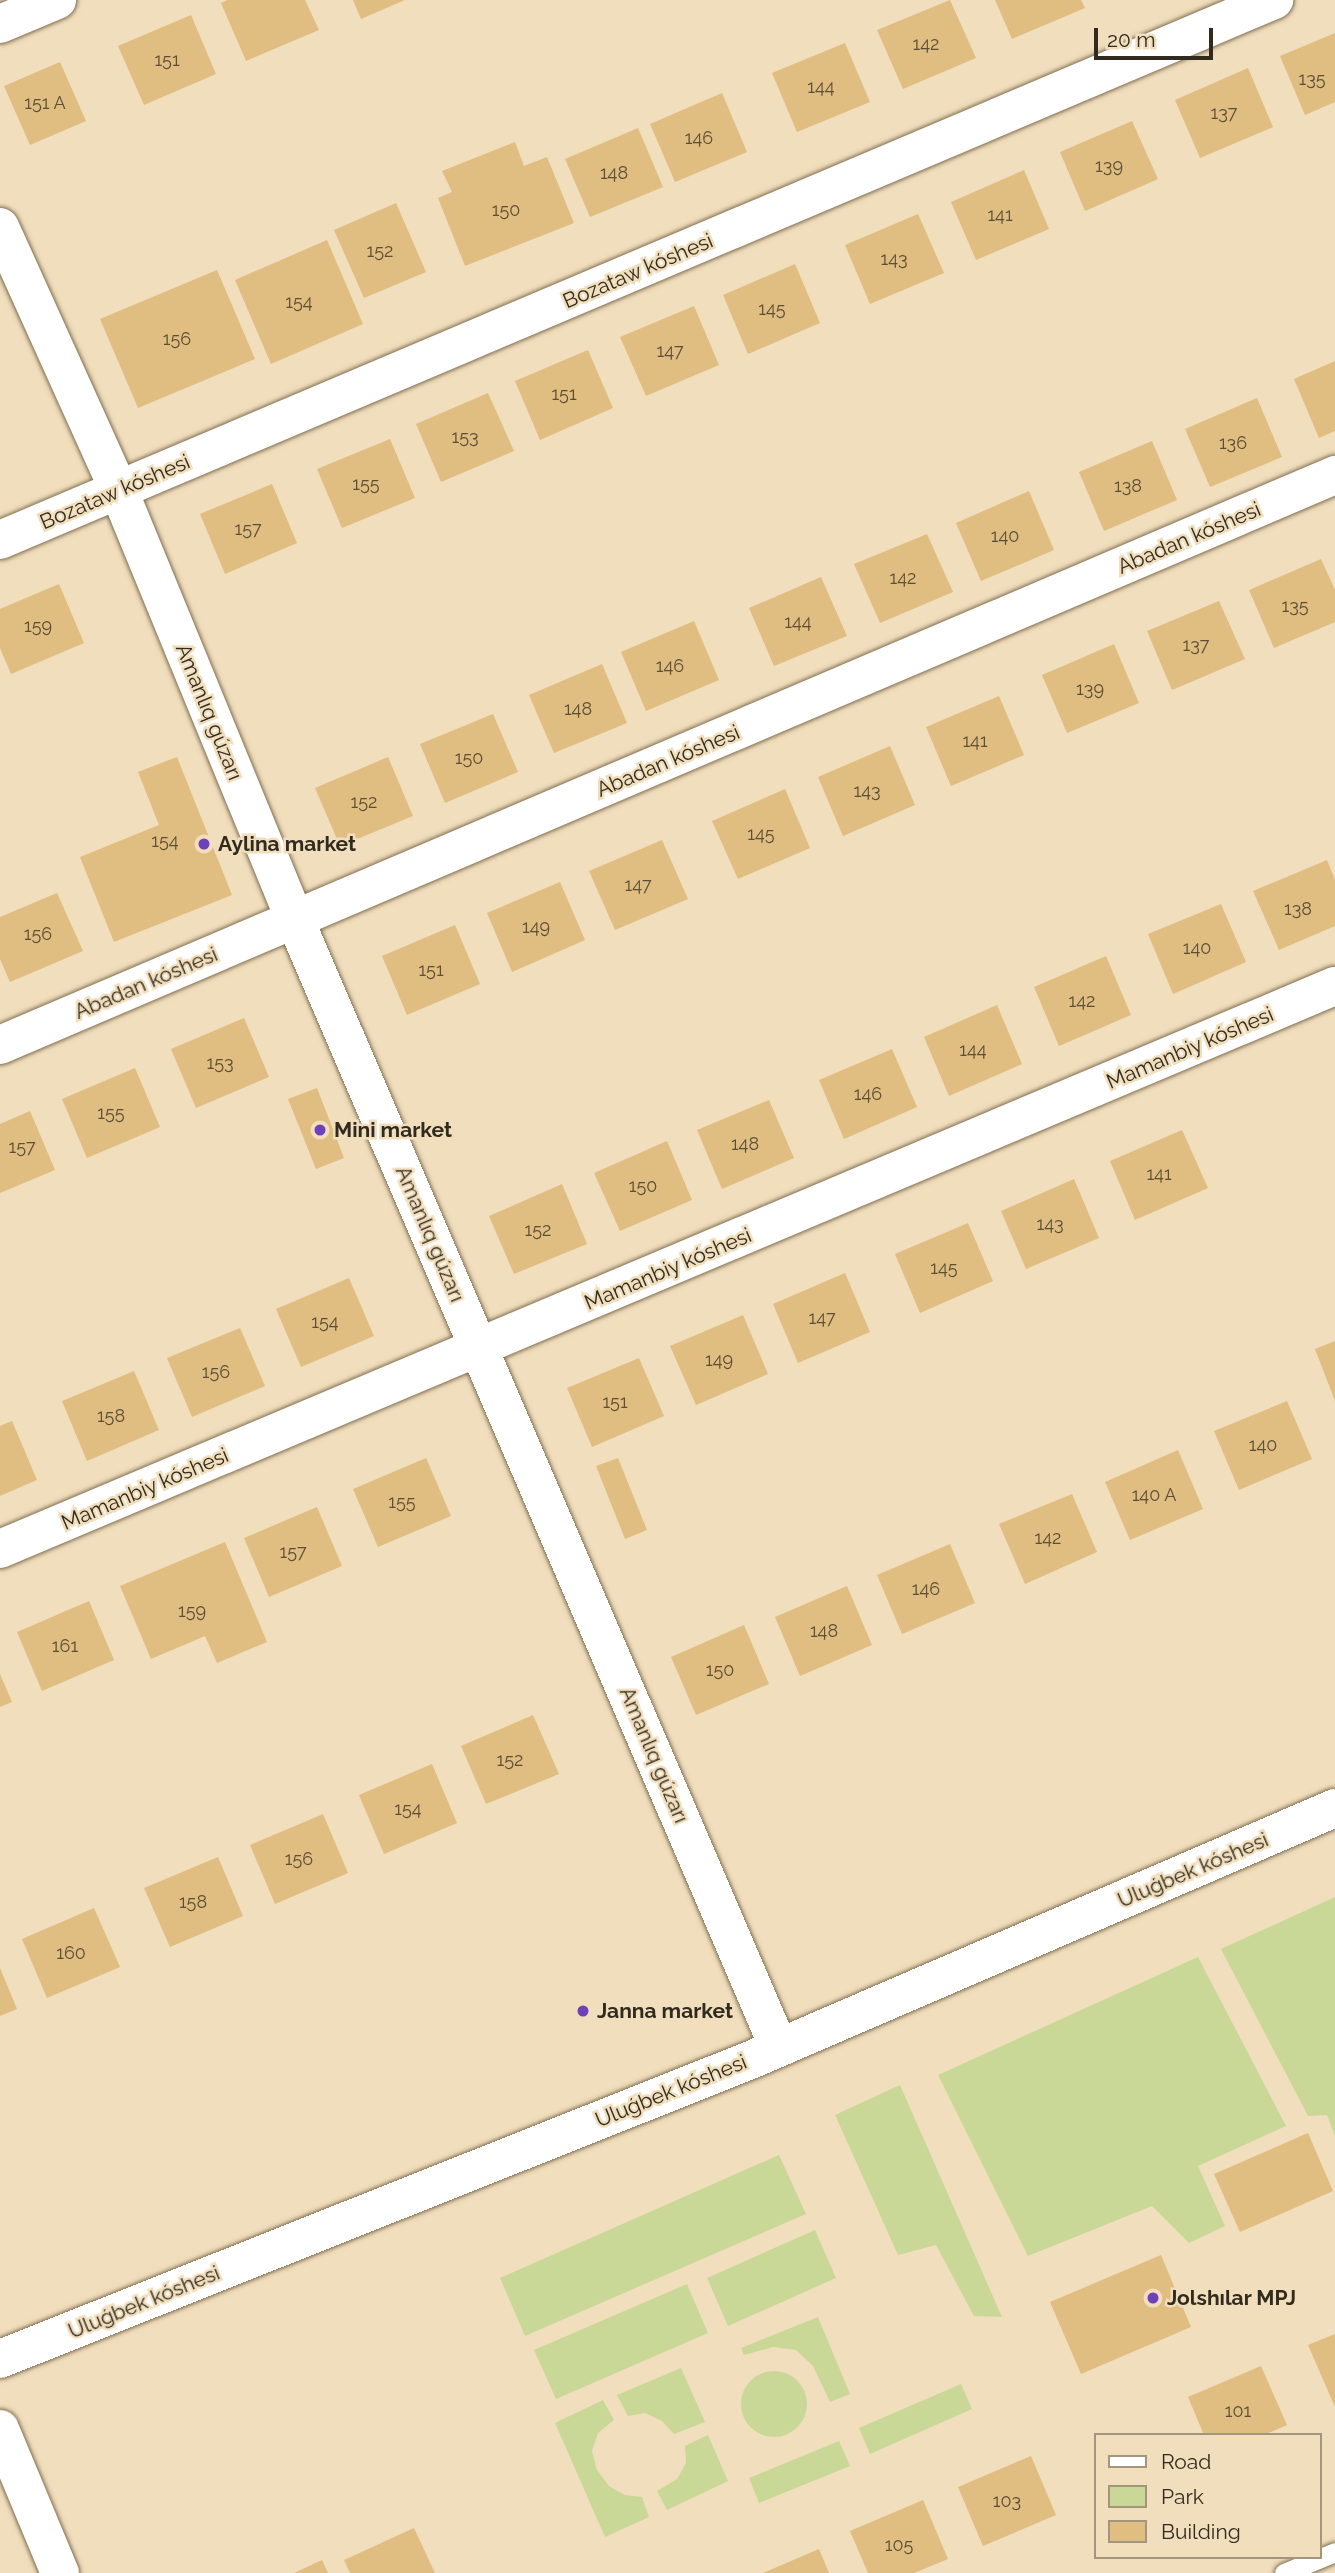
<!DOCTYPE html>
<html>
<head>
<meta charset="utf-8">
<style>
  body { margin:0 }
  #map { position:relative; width:1335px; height:2573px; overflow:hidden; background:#f1debd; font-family:Raleway,sans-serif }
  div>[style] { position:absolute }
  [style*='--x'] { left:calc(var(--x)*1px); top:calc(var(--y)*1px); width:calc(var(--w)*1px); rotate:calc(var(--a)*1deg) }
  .green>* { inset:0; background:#c9d897 }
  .round { border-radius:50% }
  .building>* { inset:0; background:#e0bd80 }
  .roads { filter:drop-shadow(0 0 2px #806f51) drop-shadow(0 0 2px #806f51) }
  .service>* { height:19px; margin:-9.5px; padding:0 9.5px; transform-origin:9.5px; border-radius:9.5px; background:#fff }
  .minor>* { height:38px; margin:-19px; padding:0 19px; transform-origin:19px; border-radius:19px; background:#fff }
  .tertiary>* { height:38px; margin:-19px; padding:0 19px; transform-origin:19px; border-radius:19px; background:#fff }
  .dots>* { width:19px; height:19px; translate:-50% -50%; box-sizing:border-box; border:4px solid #f1debd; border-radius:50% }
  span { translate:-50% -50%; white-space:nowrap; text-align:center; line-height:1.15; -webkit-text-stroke:5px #f1debd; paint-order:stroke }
  .number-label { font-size:18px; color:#5d4f36 }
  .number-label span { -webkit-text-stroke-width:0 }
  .street-label { font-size:21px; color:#312a1e }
  .poi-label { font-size:21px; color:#312a1e; font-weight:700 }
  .left { translate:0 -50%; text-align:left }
  .legend { position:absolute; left:1094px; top:2433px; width:228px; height:126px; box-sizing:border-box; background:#f1debd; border:2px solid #a4967d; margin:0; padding:9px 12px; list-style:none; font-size:21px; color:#312a1e }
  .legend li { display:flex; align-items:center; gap:14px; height:35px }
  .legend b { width:35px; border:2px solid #a4967d }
  .scale { position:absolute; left:1094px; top:28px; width:119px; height:32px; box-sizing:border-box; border:4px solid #312a1e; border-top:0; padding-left:9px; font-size:21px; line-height:24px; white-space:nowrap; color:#312a1e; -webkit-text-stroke:5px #f1debd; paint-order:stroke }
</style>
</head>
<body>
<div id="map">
  <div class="green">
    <i style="clip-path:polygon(1335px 1897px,1335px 2136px,1327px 2115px,1308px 2116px,1221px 1949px)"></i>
    <i style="clip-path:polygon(1198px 1957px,1286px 2126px,1198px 2166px,1225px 2226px,1189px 2243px,1152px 2206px,1028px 2256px,938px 2075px)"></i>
    <i style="clip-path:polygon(900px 2085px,1002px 2317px,974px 2316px,936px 2245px,898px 2255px,835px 2115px)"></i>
    <i style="clip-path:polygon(779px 2155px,806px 2214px,525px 2336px,500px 2278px)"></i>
    <i style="clip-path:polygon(815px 2230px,836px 2278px,728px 2326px,707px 2278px)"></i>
    <i style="clip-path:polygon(687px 2284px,708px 2333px,556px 2399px,534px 2350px)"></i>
    <i style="clip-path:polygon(818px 2317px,850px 2394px,830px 2402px,813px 2366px,796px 2350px,773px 2347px,744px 2355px,741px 2348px)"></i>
    <i style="clip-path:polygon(681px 2368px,705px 2422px,674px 2434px,662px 2421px,645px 2413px,628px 2416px,617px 2395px)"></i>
    <i class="round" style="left:741px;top:2371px;width:66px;height:66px"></i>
    <i style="clip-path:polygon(961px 2384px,972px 2409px,870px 2454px,859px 2428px)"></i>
    <i style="clip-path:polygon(603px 2400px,614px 2420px,598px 2433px,592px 2451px,597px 2470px,609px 2486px,625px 2495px,642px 2497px,649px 2517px,605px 2537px,555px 2423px)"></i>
    <i style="clip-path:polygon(708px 2435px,728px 2481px,667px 2510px,657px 2491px,677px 2479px,686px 2463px,685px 2446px)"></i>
    <i style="clip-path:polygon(839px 2441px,850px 2466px,759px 2503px,749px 2478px)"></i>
  </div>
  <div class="building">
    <i style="clip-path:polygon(227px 0,305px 0,319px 30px,246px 61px,221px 3px)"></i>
    <i style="clip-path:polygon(353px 0,405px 0,361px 19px)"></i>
    <i style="clip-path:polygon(950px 0,976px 58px,903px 89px,877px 30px)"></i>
    <i style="clip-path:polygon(995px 0,1081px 0,1085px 8px,1012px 39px)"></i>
    <i style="clip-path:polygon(191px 15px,216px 74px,144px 105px,118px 46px)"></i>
    <i style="clip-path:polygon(1335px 33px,1335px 102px,1305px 115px,1280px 56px)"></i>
    <i style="clip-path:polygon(845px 43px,870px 102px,797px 132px,772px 73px)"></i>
    <i style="clip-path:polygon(60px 62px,86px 121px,30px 145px,4px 86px)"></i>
    <i style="clip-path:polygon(1248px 68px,1273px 127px,1200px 158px,1175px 100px)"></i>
    <i style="clip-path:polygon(722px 93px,747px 152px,675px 182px,650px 124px)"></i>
    <i style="clip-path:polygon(1132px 121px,1158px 179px,1085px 211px,1060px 152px)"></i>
    <i style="clip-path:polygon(638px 128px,663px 187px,590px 217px,565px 159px)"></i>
    <i style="clip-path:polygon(515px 142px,524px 166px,547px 157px,574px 223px,465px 266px,438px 198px,452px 192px,442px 171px)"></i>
    <i style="clip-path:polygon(1024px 170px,1049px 229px,976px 260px,951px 202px)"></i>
    <i style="clip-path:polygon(396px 203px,426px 272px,364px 298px,334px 230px)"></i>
    <i style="clip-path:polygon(918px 214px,944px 273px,870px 304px,845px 245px)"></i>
    <i style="clip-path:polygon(327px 240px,363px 324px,271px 364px,235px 280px)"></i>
    <i style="clip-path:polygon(795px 264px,820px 323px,748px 354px,723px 295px)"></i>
    <i style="clip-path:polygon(217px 270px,255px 359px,138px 408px,100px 319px)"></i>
    <i style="clip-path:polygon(694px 306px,719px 365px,646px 396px,620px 337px)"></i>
    <i style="clip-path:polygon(588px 350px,613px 408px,540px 440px,515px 381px)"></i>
    <i style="clip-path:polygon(1335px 361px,1335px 431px,1319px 438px,1294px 379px)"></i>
    <i style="clip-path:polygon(488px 393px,514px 451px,441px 482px,416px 424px)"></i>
    <i style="clip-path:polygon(1257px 398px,1282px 457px,1210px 487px,1185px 429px)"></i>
    <i style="clip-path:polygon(390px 439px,415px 498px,342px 528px,317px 469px)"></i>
    <i style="clip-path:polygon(1152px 441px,1177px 500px,1104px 531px,1079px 472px)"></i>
    <i style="clip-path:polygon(272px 484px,297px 543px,225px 574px,200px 514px)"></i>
    <i style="clip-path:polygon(1029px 491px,1054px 550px,981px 581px,956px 523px)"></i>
    <i style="clip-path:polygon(927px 534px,953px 592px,880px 623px,854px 564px)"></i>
    <i style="clip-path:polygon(1321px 559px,1335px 590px,1335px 622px,1274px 648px,1249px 590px)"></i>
    <i style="clip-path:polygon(821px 577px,847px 636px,774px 666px,749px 608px)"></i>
    <i style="clip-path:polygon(59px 584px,84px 643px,11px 674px,0 648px,0 609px)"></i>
    <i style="clip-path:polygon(1219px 601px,1245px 659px,1172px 690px,1147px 631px)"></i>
    <i style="clip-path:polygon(694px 621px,719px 680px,646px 711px,621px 652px)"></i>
    <i style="clip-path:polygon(1114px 644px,1139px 703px,1067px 733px,1042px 675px)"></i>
    <i style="clip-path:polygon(602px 664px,627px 723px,554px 753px,529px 695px)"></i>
    <i style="clip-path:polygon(999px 696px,1024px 755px,951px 786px,926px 727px)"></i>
    <i style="clip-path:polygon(493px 714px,518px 772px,445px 803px,420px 744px)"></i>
    <i style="clip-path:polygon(890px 746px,915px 805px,843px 836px,818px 777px)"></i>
    <i style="clip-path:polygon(177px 757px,232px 895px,114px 942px,80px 857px,159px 825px,138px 772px)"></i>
    <i style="clip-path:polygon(388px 757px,413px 816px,340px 846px,315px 788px)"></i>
    <i style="clip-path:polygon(785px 789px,810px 848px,738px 879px,712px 821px)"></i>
    <i style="clip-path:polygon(662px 840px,688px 899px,615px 930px,589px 871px)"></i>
    <i style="clip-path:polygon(1327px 860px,1335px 880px,1335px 926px,1279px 950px,1253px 891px)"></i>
    <i style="clip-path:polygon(560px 882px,585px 940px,512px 972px,487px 913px)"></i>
    <i style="clip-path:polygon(57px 893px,83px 951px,10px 982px,0 959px,0 917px)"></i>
    <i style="clip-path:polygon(1221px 904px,1246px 962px,1173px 994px,1148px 934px)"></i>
    <i style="clip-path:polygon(455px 925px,480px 984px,407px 1015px,382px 956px)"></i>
    <i style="clip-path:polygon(1106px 956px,1131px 1015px,1059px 1046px,1034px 987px)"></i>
    <i style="clip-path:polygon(997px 1005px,1022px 1064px,949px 1096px,924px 1037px)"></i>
    <i style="clip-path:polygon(244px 1018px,269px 1077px,196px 1108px,171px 1049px)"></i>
    <i style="clip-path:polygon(892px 1049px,917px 1107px,844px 1139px,819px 1080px)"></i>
    <i style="clip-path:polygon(135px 1068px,160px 1127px,87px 1158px,62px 1099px)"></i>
    <i style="clip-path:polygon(317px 1088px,344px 1158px,316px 1169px,288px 1099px)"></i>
    <i style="clip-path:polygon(769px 1100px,794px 1158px,722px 1189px,697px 1130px)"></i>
    <i style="clip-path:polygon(30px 1111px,55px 1170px,0 1193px,0 1124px)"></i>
    <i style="clip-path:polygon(1182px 1130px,1208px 1188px,1135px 1220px,1110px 1161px)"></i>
    <i style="clip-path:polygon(667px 1141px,692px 1200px,620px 1231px,594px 1173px)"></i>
    <i style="clip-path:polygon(1074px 1179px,1099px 1238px,1026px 1269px,1001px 1211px)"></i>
    <i style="clip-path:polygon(562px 1184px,587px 1244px,514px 1274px,489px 1216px)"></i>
    <i style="clip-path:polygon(968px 1223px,993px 1281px,920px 1313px,895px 1254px)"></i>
    <i style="clip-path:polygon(845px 1273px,870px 1332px,798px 1363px,773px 1304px)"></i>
    <i style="clip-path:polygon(349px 1278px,374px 1336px,301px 1367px,276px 1309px)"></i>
    <i style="clip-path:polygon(743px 1315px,768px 1374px,696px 1405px,670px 1346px)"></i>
    <i style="clip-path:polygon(240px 1328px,265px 1386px,192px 1417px,167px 1358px)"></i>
    <i style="clip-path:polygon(1335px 1341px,1335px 1401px,1315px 1349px)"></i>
    <i style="clip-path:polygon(639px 1358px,664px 1416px,592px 1447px,567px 1388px)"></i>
    <i style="clip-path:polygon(134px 1371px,159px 1430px,87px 1461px,62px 1401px)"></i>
    <i style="clip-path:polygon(1287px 1401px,1312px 1459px,1239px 1490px,1214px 1431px)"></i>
    <i style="clip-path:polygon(12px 1421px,37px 1480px,0 1496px,0 1426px)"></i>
    <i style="clip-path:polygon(1178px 1450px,1203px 1509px,1130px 1540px,1105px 1482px)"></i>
    <i style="clip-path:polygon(426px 1458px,451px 1516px,378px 1547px,353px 1489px)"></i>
    <i style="clip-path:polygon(618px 1458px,647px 1530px,625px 1539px,596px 1466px)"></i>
    <i style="clip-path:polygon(1072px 1494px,1097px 1552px,1025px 1584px,999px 1524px)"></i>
    <i style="clip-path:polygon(317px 1507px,342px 1566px,269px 1597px,244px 1538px)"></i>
    <i style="clip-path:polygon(225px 1542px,267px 1642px,217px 1663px,205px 1636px,151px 1659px,120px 1586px)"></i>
    <i style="clip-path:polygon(950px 1544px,975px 1603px,902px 1634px,877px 1575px)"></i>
    <i style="clip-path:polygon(847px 1586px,872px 1645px,800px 1676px,775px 1617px)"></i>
    <i style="clip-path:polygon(89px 1601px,114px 1660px,42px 1691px,17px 1632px)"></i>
    <i style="clip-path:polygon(744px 1625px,769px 1684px,696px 1715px,671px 1657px)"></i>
    <i style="clip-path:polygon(0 1674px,12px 1702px,0 1707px)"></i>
    <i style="clip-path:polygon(533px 1715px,559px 1774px,486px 1804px,461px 1746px)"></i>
    <i style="clip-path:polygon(432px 1764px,457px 1823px,384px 1854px,359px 1795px)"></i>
    <i style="clip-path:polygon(323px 1814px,348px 1873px,275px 1904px,250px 1845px)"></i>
    <i style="clip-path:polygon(218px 1857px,243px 1916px,170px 1947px,144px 1888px)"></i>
    <i style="clip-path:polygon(94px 1908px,120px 1967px,47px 1998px,22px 1939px)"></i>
    <i style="clip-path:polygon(0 1968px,17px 2009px,0 2016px)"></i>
    <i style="clip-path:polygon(1308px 2133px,1333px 2191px,1240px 2232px,1214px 2174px)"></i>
    <i style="clip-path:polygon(1161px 2255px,1191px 2327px,1081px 2374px,1050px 2302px)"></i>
    <i style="clip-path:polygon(1335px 2334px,1335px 2407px,1308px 2345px)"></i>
    <i style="clip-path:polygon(1261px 2366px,1287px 2425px,1264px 2435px,1204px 2435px,1188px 2397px)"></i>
    <i style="clip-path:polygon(1031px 2456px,1056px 2515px,983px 2546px,958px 2487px)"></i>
    <i style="clip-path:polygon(923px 2500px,948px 2559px,914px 2573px,868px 2573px,850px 2531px)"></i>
    <i style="clip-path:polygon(414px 2528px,435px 2573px,350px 2573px,344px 2560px)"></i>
    <i style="clip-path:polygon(819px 2549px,829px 2573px,763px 2573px)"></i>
    <i style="clip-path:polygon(322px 2560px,328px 2573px,294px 2573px)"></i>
  </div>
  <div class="roads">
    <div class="service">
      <i style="--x:1284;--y:2573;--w:55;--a:-22.4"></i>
    </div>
    <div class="minor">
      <i style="--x:0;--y:24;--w:62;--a:-22.8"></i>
      <i style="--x:0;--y:540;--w:1384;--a:-22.97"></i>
      <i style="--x:0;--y:1045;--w:1452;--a:-23.12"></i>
      <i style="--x:0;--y:1549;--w:1449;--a:-22.87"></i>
      <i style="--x:0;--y:2429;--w:156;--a:67.4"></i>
    </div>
    <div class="tertiary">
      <i style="--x:0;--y:227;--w:290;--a:65.7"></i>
      <i style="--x:119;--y:491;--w:464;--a:67.7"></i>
      <i style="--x:295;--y:920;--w:1227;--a:66.78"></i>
      <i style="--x:0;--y:2359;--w:811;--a:-21.72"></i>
      <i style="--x:753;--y:2059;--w:634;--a:-23.33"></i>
    </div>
  </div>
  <div class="dots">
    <i style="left:204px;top:844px;background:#6f41b8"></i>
    <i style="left:320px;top:1130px;background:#6f41b8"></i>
    <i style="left:583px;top:2011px;background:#6f41b8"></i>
    <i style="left:1153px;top:2298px;background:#6f41b8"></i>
  </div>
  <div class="number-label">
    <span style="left:926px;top:44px">142</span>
    <span style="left:167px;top:60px">151</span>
    <span style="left:1312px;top:79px">135</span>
    <span style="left:821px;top:87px">144</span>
    <span style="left:45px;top:103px">151 А</span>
    <span style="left:1224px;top:113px">137</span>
    <span style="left:699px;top:138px">146</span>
    <span style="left:1109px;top:166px">139</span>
    <span style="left:614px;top:173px">148</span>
    <span style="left:506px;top:210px">150</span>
    <span style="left:1000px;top:215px">141</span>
    <span style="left:380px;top:251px">152</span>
    <span style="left:894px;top:259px">143</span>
    <span style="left:299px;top:302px">154</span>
    <span style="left:772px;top:309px">145</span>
    <span style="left:177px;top:339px">156</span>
    <span style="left:670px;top:351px">147</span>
    <span style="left:564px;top:394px">151</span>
    <span style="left:465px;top:437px">153</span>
    <span style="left:1233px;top:443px">136</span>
    <span style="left:366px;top:484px">155</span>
    <span style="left:1128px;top:486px">138</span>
    <span style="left:248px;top:529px">157</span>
    <span style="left:1005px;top:536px">140</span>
    <span style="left:903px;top:578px">142</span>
    <span style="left:1295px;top:606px">135</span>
    <span style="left:798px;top:622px">144</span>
    <span style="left:38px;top:626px">159</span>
    <span style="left:1196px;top:645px">137</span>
    <span style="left:670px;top:666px">146</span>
    <span style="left:1090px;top:689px">139</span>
    <span style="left:578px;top:709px">148</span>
    <span style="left:975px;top:741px">141</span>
    <span style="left:469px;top:758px">150</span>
    <span style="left:867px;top:791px">143</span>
    <span style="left:364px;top:802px">152</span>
    <span style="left:761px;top:834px">145</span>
    <span style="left:165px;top:841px">154</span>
    <span style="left:638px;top:885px">147</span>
    <span style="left:1298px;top:909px">138</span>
    <span style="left:536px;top:927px">149</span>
    <span style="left:38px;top:934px">156</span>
    <span style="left:1197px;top:948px">140</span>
    <span style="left:431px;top:970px">151</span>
    <span style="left:1082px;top:1001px">142</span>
    <span style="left:973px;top:1050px">144</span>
    <span style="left:220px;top:1063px">153</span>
    <span style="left:868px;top:1094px">146</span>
    <span style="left:111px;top:1113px">155</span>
    <span style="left:745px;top:1144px">148</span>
    <span style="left:22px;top:1147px">157</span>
    <span style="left:1159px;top:1174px">141</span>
    <span style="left:643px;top:1186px">150</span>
    <span style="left:1050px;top:1224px">143</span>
    <span style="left:538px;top:1230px">152</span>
    <span style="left:944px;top:1268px">145</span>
    <span style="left:822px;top:1318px">147</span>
    <span style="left:325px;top:1322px">154</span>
    <span style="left:719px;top:1360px">149</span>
    <span style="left:216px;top:1372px">156</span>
    <span style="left:615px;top:1402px">151</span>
    <span style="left:111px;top:1416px">158</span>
    <span style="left:1263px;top:1445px">140</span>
    <span style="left:1154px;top:1495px">140 А</span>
    <span style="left:402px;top:1502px">155</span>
    <span style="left:1048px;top:1538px">142</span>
    <span style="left:293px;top:1552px">157</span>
    <span style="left:926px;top:1589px">146</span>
    <span style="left:192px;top:1611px">159</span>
    <span style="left:824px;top:1631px">148</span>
    <span style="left:65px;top:1646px">161</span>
    <span style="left:720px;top:1670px">150</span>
    <span style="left:510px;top:1760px">152</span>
    <span style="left:408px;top:1809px">154</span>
    <span style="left:299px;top:1859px">156</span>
    <span style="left:193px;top:1902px">158</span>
    <span style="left:71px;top:1953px">160</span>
    <span style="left:1238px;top:2411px">101</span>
    <span style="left:1007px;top:2501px">103</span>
    <span style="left:899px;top:2545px">105</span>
  </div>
  <div class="street-label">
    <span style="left:638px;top:271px;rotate:-23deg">Bozataw kóshesi</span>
    <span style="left:115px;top:492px;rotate:-23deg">Bozataw kóshesi</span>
    <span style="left:1189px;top:538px;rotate:-23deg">Abadan kóshesi</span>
    <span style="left:209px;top:712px;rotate:68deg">Amanlıq gúzarı</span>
    <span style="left:668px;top:761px;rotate:-23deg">Abadan kóshesi</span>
    <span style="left:146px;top:983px;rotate:-23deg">Abadan kóshesi</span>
    <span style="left:1190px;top:1048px;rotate:-23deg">Mamanbiy kóshesi</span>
    <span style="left:430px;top:1234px;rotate:67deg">Amanlıq gúzarı</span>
    <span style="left:668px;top:1269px;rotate:-23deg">Mamanbiy kóshesi</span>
    <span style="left:145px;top:1489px;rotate:-23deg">Mamanbiy kóshesi</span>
    <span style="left:654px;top:1755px;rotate:67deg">Amanlıq gúzarı</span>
    <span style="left:1193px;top:1870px;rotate:-23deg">Uluǵbek kóshesi</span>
    <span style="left:671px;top:2091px;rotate:-22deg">Uluǵbek kóshesi</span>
    <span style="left:144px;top:2302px;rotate:-22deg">Uluǵbek kóshesi</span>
  </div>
  <div class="poi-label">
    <span class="left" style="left:218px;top:844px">Aylina market</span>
    <span class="left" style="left:334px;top:1130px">Mini market</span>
    <span class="left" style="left:597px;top:2011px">Janna market</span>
    <span class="left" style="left:1167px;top:2298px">Jolshılar MPJ</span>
  </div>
  <ul class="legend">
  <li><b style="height:9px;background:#fff"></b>Road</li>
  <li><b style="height:19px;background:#c9d897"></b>Park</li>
  <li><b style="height:19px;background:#e0bd80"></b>Building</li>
  </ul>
  <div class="scale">20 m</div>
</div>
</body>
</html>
